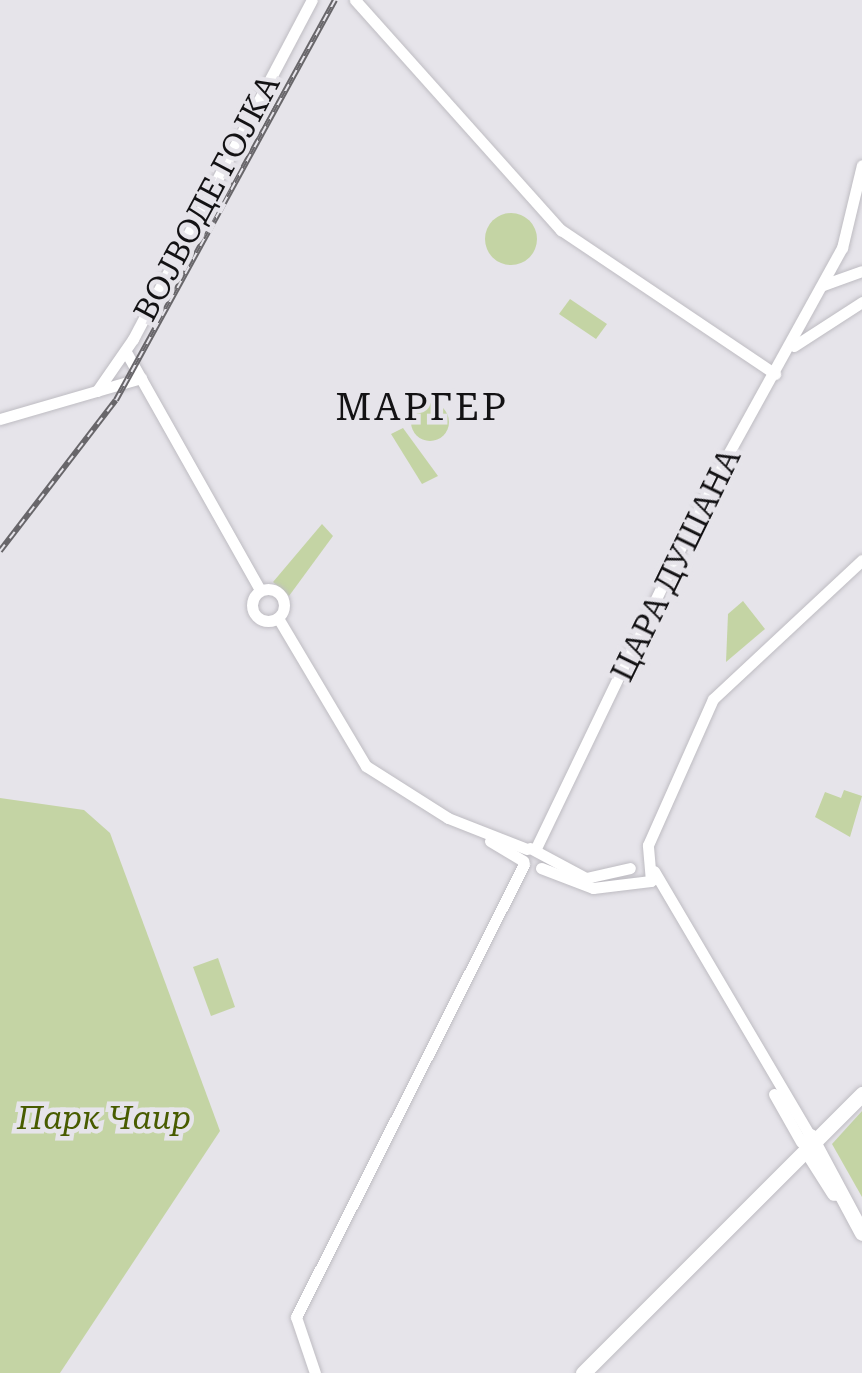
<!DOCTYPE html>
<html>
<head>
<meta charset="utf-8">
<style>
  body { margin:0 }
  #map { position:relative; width:862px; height:1373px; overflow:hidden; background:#e6e4ea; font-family:"Roboto Serif",serif }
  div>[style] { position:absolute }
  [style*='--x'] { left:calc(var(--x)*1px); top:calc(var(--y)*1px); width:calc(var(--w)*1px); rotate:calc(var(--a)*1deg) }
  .green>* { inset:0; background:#c4d4a4 }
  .round { border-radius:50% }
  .roads { filter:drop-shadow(0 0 2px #bebcc2) drop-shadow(0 0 2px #bebcc2) }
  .minor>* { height:11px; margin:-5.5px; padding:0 5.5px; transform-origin:5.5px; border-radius:5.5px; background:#fff }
  .minor>.ring { margin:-5.5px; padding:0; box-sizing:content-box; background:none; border:11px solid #fff; border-radius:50% }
  .major>* { height:15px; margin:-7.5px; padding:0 7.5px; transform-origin:7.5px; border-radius:7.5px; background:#fff }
  .rail>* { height:6px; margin-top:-3px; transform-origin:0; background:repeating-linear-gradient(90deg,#e6e4ea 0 8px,#68666a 0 16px); box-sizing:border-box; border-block:2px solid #68666a }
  span { translate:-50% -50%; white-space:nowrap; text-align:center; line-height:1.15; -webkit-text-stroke:9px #e6e4ea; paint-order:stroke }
  .street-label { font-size:32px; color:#131214 }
  .park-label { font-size:32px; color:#485c00; font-style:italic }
  .quarter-label { font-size:38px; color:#131214; letter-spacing:2.5px }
</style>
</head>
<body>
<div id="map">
  <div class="green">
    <i class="round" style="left:485px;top:213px;width:52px;height:52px"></i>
    <i style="clip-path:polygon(570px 299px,607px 324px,596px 339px,559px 314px)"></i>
    <i class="round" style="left:411px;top:403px;width:38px;height:38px"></i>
    <i style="clip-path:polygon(403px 428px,438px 476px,422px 484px,391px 434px)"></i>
    <i style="clip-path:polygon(322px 524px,333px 536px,289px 596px,273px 582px)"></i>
    <i style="clip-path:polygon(743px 601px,765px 629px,726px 662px,728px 614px)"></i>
    <i style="clip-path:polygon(844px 790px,862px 796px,850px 837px,815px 817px,825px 792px,841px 798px)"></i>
    <i style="clip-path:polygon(0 798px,84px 810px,110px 833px,220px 1131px,60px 1373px,0 1373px)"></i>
    <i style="clip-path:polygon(218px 958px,235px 1007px,211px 1016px,193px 967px)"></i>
    <i style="clip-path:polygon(862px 1111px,862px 1197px,832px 1144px)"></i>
  </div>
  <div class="roads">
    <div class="minor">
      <i style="--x:355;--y:0;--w:309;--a:48.2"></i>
      <i style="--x:561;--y:230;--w:258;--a:33.9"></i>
      <i style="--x:823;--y:285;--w:41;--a:-19.7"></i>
      <i style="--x:794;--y:346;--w:81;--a:-32.9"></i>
      <i style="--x:126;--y:352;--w:273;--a:60.6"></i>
      <i style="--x:97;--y:391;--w:63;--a:-55.3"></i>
      <i style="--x:133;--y:339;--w:383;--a:-62.2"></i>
      <i style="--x:0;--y:419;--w:147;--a:-16.2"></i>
      <i class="ring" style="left:252px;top:589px;width:21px;height:21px"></i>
      <i style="--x:278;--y:618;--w:172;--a:59.3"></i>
      <i style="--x:366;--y:766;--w:97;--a:32.4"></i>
      <i style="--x:448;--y:818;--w:85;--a:21.4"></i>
      <i style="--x:490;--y:841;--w:39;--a:31"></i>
      <i style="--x:530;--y:848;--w:64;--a:28.2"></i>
      <i style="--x:586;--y:878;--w:45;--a:-12.8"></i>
      <i style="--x:536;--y:848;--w:403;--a:-64.3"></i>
      <i style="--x:711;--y:485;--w:271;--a:-61.1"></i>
      <i style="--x:842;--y:248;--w:85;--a:-76.5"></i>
      <i style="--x:541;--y:868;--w:56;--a:21"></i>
      <i style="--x:593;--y:888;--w:58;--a:-6.9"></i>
      <i style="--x:651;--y:881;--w:36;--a:-95"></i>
      <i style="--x:648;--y:845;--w:160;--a:-66"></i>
      <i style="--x:713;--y:699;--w:204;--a:-43"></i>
      <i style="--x:654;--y:871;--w:305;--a:59.5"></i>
      <i style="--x:774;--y:1094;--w:55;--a:60.6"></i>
      <i style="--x:315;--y:1373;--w:59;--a:-108.7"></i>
      <i style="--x:296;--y:1317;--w:507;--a:-63.28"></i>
    </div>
    <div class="major">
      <i style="--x:810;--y:1136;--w:110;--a:61.8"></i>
      <i style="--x:806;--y:1149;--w:52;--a:57.5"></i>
      <i style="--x:583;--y:1373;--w:395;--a:-45"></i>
    </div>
  </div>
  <div class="rail">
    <i style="--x:0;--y:551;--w:190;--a:-52.5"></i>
    <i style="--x:116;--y:400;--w:456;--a:-61.3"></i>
  </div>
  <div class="street-label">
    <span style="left:207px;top:198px;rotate:-62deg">ВОЈВОДЕ ГОЈКА</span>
    <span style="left:676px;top:565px;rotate:-64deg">ЦАРА ДУШАНА</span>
  </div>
  <div class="park-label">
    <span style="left:104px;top:1118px">Парк Чаир</span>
  </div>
  <div class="quarter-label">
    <span style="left:422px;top:408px">МАРГЕР</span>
  </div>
</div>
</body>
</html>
